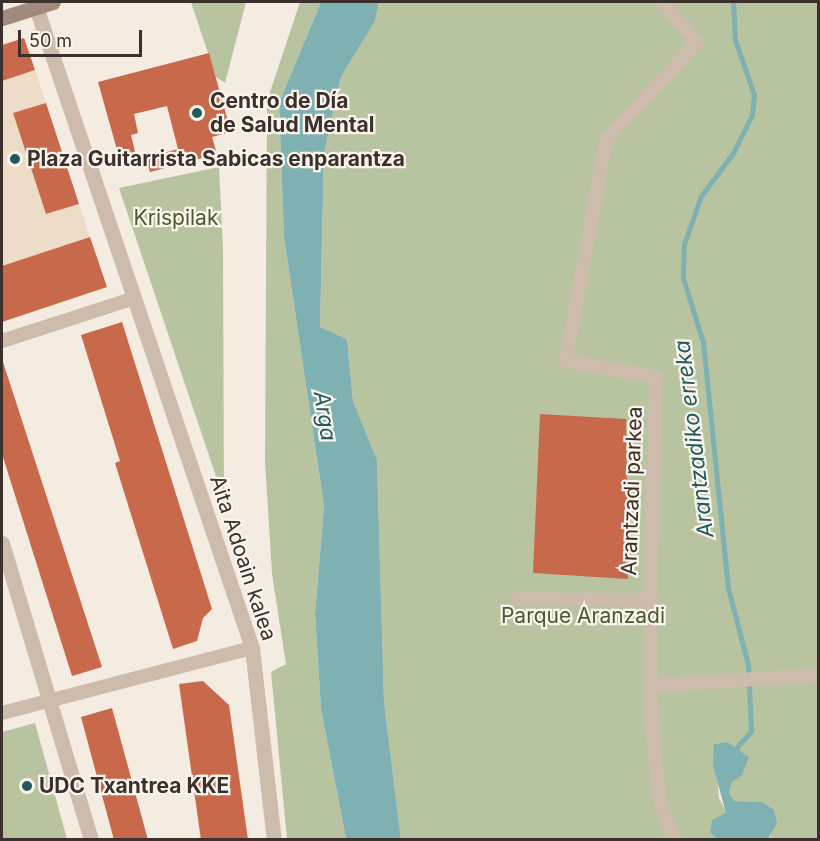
<!DOCTYPE html>
<html>
<head>
<meta charset="utf-8">
<style>
  body { margin:0 }
  #map { position:relative; width:820px; height:841px; overflow:hidden; background:#f4ebe1; font-family:Inter,sans-serif }
  div>[style] { position:absolute }
  [style*='--x'] { left:calc(var(--x)*1px); top:calc(var(--y)*1px); width:calc(var(--w)*1px); rotate:calc(var(--a)*1deg) }
  .green>* { inset:0; background:#b8c4a0 }
  .plaza>* { inset:0; background:#ecdcc8 }
  .water>* { inset:0; background:#7fb0b2 }
  .stream>* { height:5px; margin:-2.5px; padding:0 2.5px; transform-origin:2.5px; border-radius:2.5px; background:#7fb0b2 }
  .building>* { inset:0; background:#c8694b }
  .minor>* { height:14px; margin:-7px; padding:0 7px; transform-origin:7px; border-radius:7px; background:#cdbbac }
  .tertiary>* { height:15px; margin:-7.5px; padding:0 7.5px; transform-origin:7.5px; border-radius:7.5px; background:#cdbbac }
  .secondary>* { height:15px; margin:-7.5px; padding:0 7.5px; transform-origin:7.5px; border-radius:7.5px; background:#a18a7d }
  .dots>* { width:16px; height:16px; translate:-50% -50%; box-sizing:border-box; border:3px solid #fbf5ee; border-radius:50% }
  span { translate:-50% -50%; white-space:nowrap; text-align:center; line-height:1.15; -webkit-text-stroke:4.5px #fbf5ee; paint-order:stroke }
  .poi-label { font-size:21px; color:#3b302b; font-weight:700 }
  .left { translate:0 -50%; text-align:left }
  .park-label { font-size:21px; color:#4a5a2e }
  .street-label { font-size:21px; color:#3b302b }
  .water-label { font-size:22px; color:#1f5a5e; font-style:italic }
  .frame { position:absolute; inset:0; border:3px solid #3b302b; pointer-events:none }
  .scale { position:absolute; left:18px; top:30px; width:124px; height:27px; box-sizing:border-box; border:3px solid #3b302b; border-top:0; padding-left:8px; font-size:18px; line-height:21px; white-space:nowrap; color:#3b302b; -webkit-text-stroke:4px #fbf5ee; paint-order:stroke }
</style>
</head>
<body>
<div id="map">
  <div class="green">
    <i style="clip-path:polygon(191px 2px,246px 2px,225px 83px,216px 77px)"></i>
    <i style="clip-path:polygon(300px 2px,321px 2px,279px 103px,284px 237px,324px 506px,315px 614px,321px 709px,346px 839px,287px 839px,271px 672px,286px 664px,272px 574px,265px 462px,267px 101px)"></i>
    <i style="clip-path:polygon(379px 2px,818px 2px,818px 839px,768px 839px,771px 836px,762px 802px,734px 801px,729px 792px,727px 742px,714px 744px,719px 798px,727px 813px,710px 833px,718px 839px,401px 839px,384px 702px,377px 460px,353px 401px,347px 339px,320px 327px,324px 153px,341px 77px,375px 21px)"></i>
    <i style="clip-path:polygon(219px 167px,223px 248px,224px 500px,119px 188px)"></i>
    <i style="clip-path:polygon(35px 723px,67px 839px,2px 839px,2px 732px)"></i>
  </div>
  <div class="plaza">
    <i style="clip-path:polygon(35px 70px,46px 103px,13px 114px,46px 214px,79px 204px,90px 237px,2px 266px,2px 81px)"></i>
  </div>
  <div class="water">
    <i style="clip-path:polygon(321px 2px,379px 2px,375px 21px,341px 77px,324px 153px,320px 327px,347px 339px,353px 401px,377px 460px,384px 702px,401px 839px,346px 839px,321px 709px,315px 614px,324px 506px,284px 237px,279px 103px)"></i>
    <i style="clip-path:polygon(727px 742px,749px 757px,742px 775px,732px 782px,729px 792px,734px 801px,762px 802px,774px 810px,777px 823px,768px 839px,718px 839px,710px 833px,712px 820px,726px 813px,713px 766px,714px 744px)"></i>
  </div>
  <div class="stream">
    <i style="--x:733;--y:2;--w:38;--a:87"></i>
    <i style="--x:735;--y:40;--w:58;--a:70.9"></i>
    <i style="--x:754;--y:95;--w:20;--a:96"></i>
    <i style="--x:752;--y:115;--w:42;--a:116.6"></i>
    <i style="--x:733;--y:153;--w:54;--a:126.7"></i>
    <i style="--x:701;--y:196;--w:51;--a:109.5"></i>
    <i style="--x:684;--y:244;--w:34;--a:92"></i>
    <i style="--x:683;--y:278;--w:67;--a:72.6"></i>
    <i style="--x:703;--y:342;--w:247;--a:84.2"></i>
    <i style="--x:728;--y:588;--w:80;--a:75.4"></i>
    <i style="--x:748;--y:665;--w:66;--a:87.4"></i>
    <i style="--x:751;--y:731;--w:28;--a:131"></i>
  </div>
  <div class="building">
    <i style="clip-path:polygon(24px 38px,35px 70px,2px 81px,2px 45px)"></i>
    <i style="clip-path:polygon(209px 53px,231px 132px,212px 137px,217px 154px,150px 172px,146px 158px,178px 149px,167px 106px,134px 114px,138px 133px,131px 135px,137px 160px,121px 164px,98px 82px)"></i>
    <i style="clip-path:polygon(46px 103px,79px 204px,46px 214px,13px 113px)"></i>
    <i style="clip-path:polygon(90px 237px,107px 287px,2px 322px,2px 266px)"></i>
    <i style="clip-path:polygon(122px 322px,212px 609px,203px 618px,197px 641px,173px 649px,115px 463px,120px 461px,81px 335px)"></i>
    <i style="clip-path:polygon(2px 359px,102px 667px,72px 676px,2px 454px)"></i>
    <i style="clip-path:polygon(540px 414px,626px 419px,628px 579px,533px 573px)"></i>
    <i style="clip-path:polygon(203px 681px,229px 705px,248px 840px,201px 840px,179px 684px)"></i>
    <i style="clip-path:polygon(112px 708px,148px 840px,114px 840px,81px 717px)"></i>
  </div>
  <div class="minor">
    <i style="--x:662;--y:2;--w:53;--a:48.8"></i>
    <i style="--x:697;--y:42;--w:134;--a:132.9"></i>
    <i style="--x:606;--y:140;--w:225;--a:100.3"></i>
    <i style="--x:566;--y:361;--w:91;--a:10.1"></i>
    <i style="--x:656;--y:377;--w:223;--a:91.5"></i>
    <i style="--x:650;--y:600;--w:131;--a:89.1"></i>
    <i style="--x:652;--y:731;--w:71;--a:83.6"></i>
    <i style="--x:660;--y:802;--w:40;--a:69.8"></i>
    <i style="--x:2;--y:341;--w:139;--a:-18"></i>
    <i style="--x:518;--y:599;--w:132;--a:0.4"></i>
    <i style="--x:652;--y:686;--w:166;--a:-3.8"></i>
    <i style="--x:2;--y:713;--w:258;--a:-14.6"></i>
  </div>
  <div class="tertiary">
    <i style="--x:36;--y:7;--w:676;--a:71.38"></i>
    <i style="--x:252;--y:648;--w:193;--a:83.5"></i>
    <i style="--x:2;--y:543;--w:310;--a:73.3"></i>
  </div>
  <div class="secondary">
    <i style="--x:2;--y:18;--w:53;--a:-17.4"></i>
  </div>
  <div class="dots">
    <i style="left:197px;top:113px;background:#1f5a5e"></i>
    <i style="left:15px;top:159px;background:#1f5a5e"></i>
    <i style="left:27px;top:786px;background:#1f5a5e"></i>
  </div>
  <div class="poi-label">
    <span class="left" style="left:210px;top:113px">Centro de Día<br>de Salud Mental</span>
    <span class="left" style="left:27px;top:159px">Plaza Guitarrista Sabicas enparantza</span>
    <span class="left" style="left:39px;top:786px">UDC Txantrea KKE</span>
  </div>
  <div class="park-label">
    <span style="left:176px;top:218px">Krispilak</span>
    <span style="left:583px;top:616px">Parque Aranzadi</span>
  </div>
  <div class="street-label">
    <span style="left:632px;top:491px;rotate:-88deg">Arantzadi parkea</span>
    <span style="left:243px;top:558px;rotate:72deg">Aita Adoain kalea</span>
  </div>
  <div class="water-label">
    <span style="left:325px;top:416px;rotate:81deg">Arga</span>
    <span style="left:694px;top:439px;rotate:-97deg">Arantzadiko erreka</span>
  </div>
  <div class="frame"></div>
  <div class="scale">50 m</div>
</div>
</body>
</html>
